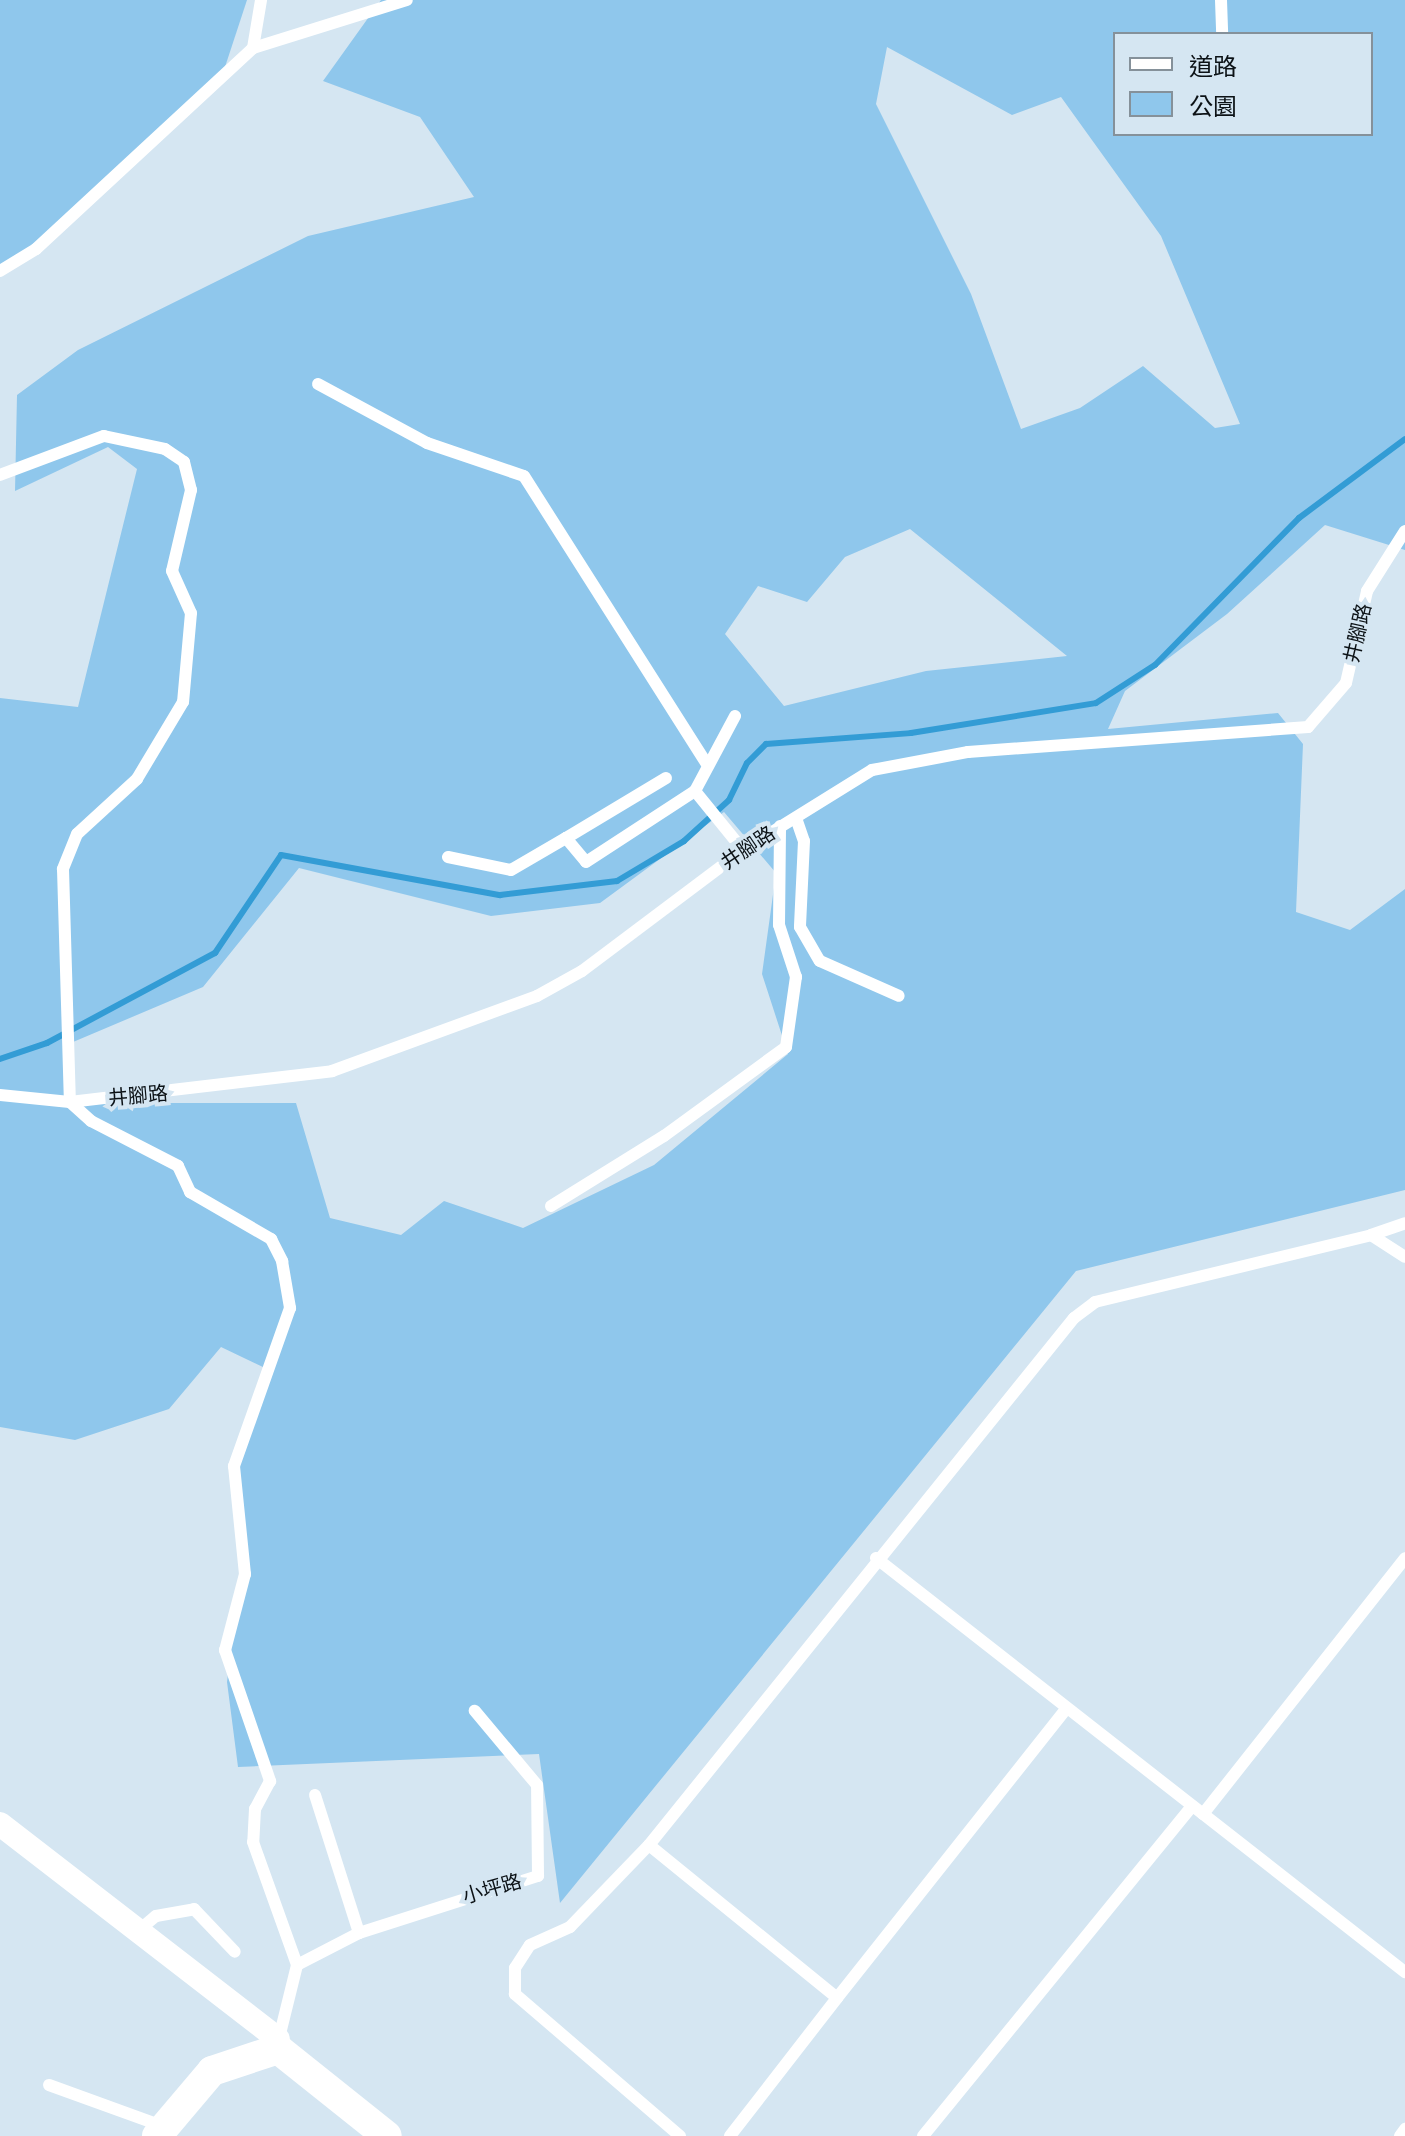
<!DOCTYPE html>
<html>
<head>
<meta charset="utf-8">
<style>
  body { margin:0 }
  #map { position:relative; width:1405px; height:2136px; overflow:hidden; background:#d5e6f2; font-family:"Times New Roman","Noto Sans TC",serif }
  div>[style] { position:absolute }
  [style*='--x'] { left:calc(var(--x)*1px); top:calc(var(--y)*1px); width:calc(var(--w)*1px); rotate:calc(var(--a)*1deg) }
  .green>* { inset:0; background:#8fc7ec }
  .stream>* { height:6px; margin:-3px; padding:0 3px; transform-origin:3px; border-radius:3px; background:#339cd5 }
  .service>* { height:12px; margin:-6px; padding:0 6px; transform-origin:6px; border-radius:6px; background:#fff }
  .minor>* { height:24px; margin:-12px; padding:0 12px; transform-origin:12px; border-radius:12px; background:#fff }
  .tertiary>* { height:30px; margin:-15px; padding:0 15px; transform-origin:15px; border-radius:15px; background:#fff }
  span { translate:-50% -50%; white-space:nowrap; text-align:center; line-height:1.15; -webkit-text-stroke:8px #d5e6f2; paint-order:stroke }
  .street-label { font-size:20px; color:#0c1216 }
  .legend { position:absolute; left:1113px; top:32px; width:260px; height:104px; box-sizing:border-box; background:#d5e6f2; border:2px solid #85919a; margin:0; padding:10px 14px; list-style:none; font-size:24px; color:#0c1216 }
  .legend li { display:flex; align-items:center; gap:16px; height:40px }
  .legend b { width:40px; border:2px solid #85919a }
</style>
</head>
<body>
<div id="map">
  <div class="green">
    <i style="clip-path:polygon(0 0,247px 0,224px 70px,66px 224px,0 272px)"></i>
    <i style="clip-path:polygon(evenodd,381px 0,1405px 0,1405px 550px,1325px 525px,1227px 614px,1125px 691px,1108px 729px,1278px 713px,1303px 744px,1296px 912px,1350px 930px,1405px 889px,1405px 1190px,1076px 1271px,560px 1903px,539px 1754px,238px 1767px,227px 1682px,240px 1577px,233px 1487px,265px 1368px,221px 1347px,169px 1409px,75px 1440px,0 1427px,0 698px,78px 707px,137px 469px,108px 447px,15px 491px,17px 395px,78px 350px,308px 236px,474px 197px,420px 117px,323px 81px,381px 0,1115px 34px,1371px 34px,1371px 134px,1115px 134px,1115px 34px,381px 0,887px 47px,1012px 115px,1061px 97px,1161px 236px,1240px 424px,1215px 428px,1143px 366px,1080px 408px,1021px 429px,971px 294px,876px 104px,887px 47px,381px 0,910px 529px,1067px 656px,926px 671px,784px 706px,725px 634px,758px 586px,807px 602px,845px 557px,910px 529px,381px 0,724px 812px,776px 873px,762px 974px,788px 1054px,654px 1165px,523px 1228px,444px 1201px,401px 1235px,330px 1218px,296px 1103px,65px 1103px,66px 1045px,203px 987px,299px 868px,491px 916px,600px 903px,724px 812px)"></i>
  </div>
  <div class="stream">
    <i style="--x:0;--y:1059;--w:50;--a:-18.8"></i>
    <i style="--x:47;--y:1043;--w:191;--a:-28.2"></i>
    <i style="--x:215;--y:953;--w:118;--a:-56"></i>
    <i style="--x:281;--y:855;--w:223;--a:10.4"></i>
    <i style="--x:500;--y:895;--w:118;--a:-6.8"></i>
    <i style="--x:617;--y:881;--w:78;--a:-30.8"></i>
    <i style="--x:684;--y:841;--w:61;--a:-42.3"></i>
    <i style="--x:729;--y:800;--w:41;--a:-64.1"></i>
    <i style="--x:747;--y:763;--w:27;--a:-45"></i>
    <i style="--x:766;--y:744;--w:145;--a:-4.3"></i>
    <i style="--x:911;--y:733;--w:187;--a:-9.2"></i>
    <i style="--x:1096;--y:703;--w:70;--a:-32.8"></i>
    <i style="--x:1155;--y:665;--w:206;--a:-45.6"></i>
    <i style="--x:1299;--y:518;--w:132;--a:-36.7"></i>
  </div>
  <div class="service">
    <i style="--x:1221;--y:0;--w:34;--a:88"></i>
    <i style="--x:253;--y:48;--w:49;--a:-80.5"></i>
    <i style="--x:0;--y:271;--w:42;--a:-31.4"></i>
    <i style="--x:36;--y:249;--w:296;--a:-42.8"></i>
    <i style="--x:253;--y:48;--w:161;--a:-17.3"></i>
    <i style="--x:318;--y:384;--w:124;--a:28.4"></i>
    <i style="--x:427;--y:443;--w:102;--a:18.8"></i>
    <i style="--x:524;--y:476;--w:340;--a:57.6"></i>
    <i style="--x:0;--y:475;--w:111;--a:-20.6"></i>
    <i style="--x:104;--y:436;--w:62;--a:12"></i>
    <i style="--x:165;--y:449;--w:23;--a:34"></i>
    <i style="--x:184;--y:462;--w:29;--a:76"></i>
    <i style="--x:191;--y:490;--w:83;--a:103.2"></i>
    <i style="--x:172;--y:571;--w:46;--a:65.7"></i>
    <i style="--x:191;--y:613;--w:89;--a:95.1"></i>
    <i style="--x:183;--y:702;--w:90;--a:120.9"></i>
    <i style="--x:137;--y:779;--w:81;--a:137.5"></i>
    <i style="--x:77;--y:834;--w:38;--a:112"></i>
    <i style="--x:63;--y:869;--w:233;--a:88.3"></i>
    <i style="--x:70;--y:1102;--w:28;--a:42"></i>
    <i style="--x:91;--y:1121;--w:98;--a:27.3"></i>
    <i style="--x:178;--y:1166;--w:29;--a:65"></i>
    <i style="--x:190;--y:1192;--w:94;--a:30.1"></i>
    <i style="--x:271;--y:1239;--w:25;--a:63"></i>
    <i style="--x:282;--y:1261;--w:48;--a:80.3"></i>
    <i style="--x:290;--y:1308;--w:168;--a:109.5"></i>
    <i style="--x:234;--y:1466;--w:109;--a:84.2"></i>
    <i style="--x:245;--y:1574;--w:79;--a:104.7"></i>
    <i style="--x:225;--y:1650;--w:139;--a:71"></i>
    <i style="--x:270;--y:1781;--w:32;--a:118"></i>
    <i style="--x:255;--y:1809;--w:33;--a:93"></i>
    <i style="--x:253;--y:1842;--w:131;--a:70.3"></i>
    <i style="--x:666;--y:778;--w:117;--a:149"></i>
    <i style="--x:566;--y:838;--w:31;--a:50"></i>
    <i style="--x:586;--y:862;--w:130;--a:-33.1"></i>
    <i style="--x:695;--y:791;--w:85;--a:-61.9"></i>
    <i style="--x:695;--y:791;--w:76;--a:50.9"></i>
    <i style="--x:796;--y:818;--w:24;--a:71"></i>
    <i style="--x:804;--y:841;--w:86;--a:92.7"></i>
    <i style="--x:800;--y:927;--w:39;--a:60"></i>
    <i style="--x:820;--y:961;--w:86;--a:23.9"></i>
    <i style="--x:448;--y:857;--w:64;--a:11.7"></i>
    <i style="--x:511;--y:870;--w:64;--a:-30.2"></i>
    <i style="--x:0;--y:1095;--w:70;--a:5.7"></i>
    <i style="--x:70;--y:1102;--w:264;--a:-6.7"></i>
    <i style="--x:332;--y:1071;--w:218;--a:-20.1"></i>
    <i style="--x:537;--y:996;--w:51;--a:-29.1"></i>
    <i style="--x:582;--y:971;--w:201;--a:-36.9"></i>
    <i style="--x:743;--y:850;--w:152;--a:-31.8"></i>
    <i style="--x:872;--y:770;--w:98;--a:-10.6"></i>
    <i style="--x:968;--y:752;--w:341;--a:-4.2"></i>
    <i style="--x:1308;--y:727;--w:58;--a:-49.2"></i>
    <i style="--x:1346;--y:683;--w:94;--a:-77.1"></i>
    <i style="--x:1367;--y:591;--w:71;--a:-57.7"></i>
    <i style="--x:551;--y:1206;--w:133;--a:-31.8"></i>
    <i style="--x:664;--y:1136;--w:151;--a:-36.1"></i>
    <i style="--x:786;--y:1047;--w:71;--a:-81.9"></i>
    <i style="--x:796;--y:977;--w:55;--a:-108.1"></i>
    <i style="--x:779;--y:925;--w:99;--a:-89.4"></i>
    <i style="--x:1371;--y:1235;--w:36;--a:-19"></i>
    <i style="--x:876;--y:1558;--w:672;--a:38.05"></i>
    <i style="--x:315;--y:1795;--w:145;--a:72.3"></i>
    <i style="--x:1203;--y:1814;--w:326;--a:-51.7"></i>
    <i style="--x:649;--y:1845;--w:242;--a:39.1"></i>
    <i style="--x:837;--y:1998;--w:370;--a:-51.6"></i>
    <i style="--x:138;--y:1931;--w:23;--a:-40"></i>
    <i style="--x:156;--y:1916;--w:39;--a:-10"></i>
    <i style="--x:194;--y:1909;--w:59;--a:46.4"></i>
    <i style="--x:278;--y:2042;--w:79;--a:-76.1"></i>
    <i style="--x:297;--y:1965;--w:70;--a:-27.3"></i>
    <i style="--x:359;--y:1933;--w:188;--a:-17.7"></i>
    <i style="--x:538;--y:1876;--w:91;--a:-90.6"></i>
    <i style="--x:537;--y:1785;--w:97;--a:-130"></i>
    <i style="--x:49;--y:2085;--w:120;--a:19.9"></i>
    <i style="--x:680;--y:2136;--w:218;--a:-139.3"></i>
    <i style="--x:515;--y:1994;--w:26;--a:-90"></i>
    <i style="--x:515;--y:1968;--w:27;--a:-57"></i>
    <i style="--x:530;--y:1945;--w:44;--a:-24.2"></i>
    <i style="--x:570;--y:1927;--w:114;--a:-46.1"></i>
    <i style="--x:649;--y:1845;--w:677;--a:-51.12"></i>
    <i style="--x:1074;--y:1318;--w:26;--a:-37"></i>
    <i style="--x:1095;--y:1302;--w:284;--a:-13.6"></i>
    <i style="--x:1371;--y:1235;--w:40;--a:32.9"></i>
    <i style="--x:730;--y:2136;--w:175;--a:-52.2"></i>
    <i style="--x:923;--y:2136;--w:426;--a:-50.8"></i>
    <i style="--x:1400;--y:2136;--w:9;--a:-54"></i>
  </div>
  <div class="minor">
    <i style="--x:0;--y:1824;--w:351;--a:37.7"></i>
  </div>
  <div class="tertiary">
    <i style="--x:157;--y:2136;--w:85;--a:-49.8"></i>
    <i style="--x:212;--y:2071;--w:70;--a:-18.4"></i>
    <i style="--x:278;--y:2049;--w:139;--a:38.6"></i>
  </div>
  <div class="street-label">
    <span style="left:1358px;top:633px;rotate:-77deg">井腳路</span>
    <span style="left:748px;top:848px;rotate:-34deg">井腳路</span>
    <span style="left:138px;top:1096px;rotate:-5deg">井腳路</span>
    <span style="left:492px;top:1889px;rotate:-16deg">小坪路</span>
  </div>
  <ul class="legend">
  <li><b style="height:10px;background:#fff"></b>道路</li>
  <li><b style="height:22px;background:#8fc7ec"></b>公園</li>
  </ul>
</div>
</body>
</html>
